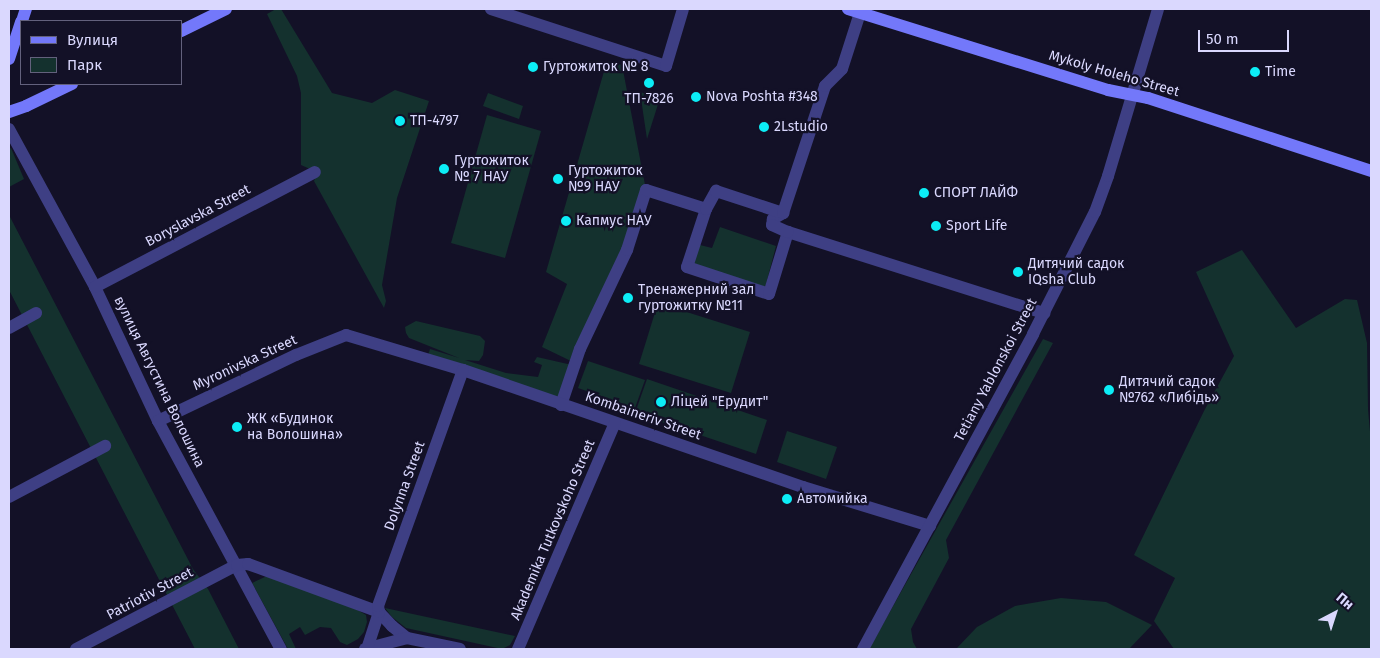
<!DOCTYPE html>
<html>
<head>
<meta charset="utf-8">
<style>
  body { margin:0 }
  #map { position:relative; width:1380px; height:658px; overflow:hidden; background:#131127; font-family:"Fira Sans",sans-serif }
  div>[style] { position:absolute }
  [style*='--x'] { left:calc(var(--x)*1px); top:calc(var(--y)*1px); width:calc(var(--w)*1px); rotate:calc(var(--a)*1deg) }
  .green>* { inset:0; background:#14312e }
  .street>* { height:12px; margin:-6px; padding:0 6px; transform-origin:6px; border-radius:6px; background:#3e3f84 }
  .secondary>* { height:12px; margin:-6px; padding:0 6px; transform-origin:6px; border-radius:6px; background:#7378fa }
  .dots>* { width:14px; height:14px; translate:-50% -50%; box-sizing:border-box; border:2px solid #131127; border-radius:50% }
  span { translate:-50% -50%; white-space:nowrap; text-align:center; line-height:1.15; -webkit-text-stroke:4.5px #131127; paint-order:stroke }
  .poi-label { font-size:14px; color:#dad8fe }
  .left { translate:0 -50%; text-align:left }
  .street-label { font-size:14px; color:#dad8fe }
  .frame { position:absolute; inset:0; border:10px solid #dad8fe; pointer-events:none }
  .legend { position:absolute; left:20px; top:20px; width:162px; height:65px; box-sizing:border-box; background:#131127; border:1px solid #63617d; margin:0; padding:6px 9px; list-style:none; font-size:15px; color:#dad8fe }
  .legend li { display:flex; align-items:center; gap:10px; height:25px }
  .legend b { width:25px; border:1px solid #63617d }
  .north { position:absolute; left:1310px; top:588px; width:50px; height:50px; -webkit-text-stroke:4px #131127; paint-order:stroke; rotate:40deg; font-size:14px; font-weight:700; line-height:20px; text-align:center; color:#dad8fe }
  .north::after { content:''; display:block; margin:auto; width:18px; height:22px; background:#dad8fe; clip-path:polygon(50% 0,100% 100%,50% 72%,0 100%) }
  .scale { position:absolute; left:1198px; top:30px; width:91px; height:22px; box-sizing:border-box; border:2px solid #dad8fe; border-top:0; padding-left:6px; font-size:15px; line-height:18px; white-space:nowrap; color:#dad8fe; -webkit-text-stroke:4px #131127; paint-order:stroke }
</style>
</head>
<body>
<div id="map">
  <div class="green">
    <i style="clip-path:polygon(276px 9px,281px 9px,332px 93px,372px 103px,395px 90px,429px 101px,397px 198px,382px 285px,386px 301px,384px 308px,314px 181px,316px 176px,310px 169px,301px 165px,301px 93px,297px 76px,267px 14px)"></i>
    <i style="clip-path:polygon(607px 61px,622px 65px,646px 190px,575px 363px,542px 347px,567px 284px,546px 272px)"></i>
    <i style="clip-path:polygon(640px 92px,660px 98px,647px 139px)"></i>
    <i style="clip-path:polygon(488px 93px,523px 106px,519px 119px,483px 106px)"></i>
    <i style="clip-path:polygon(487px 115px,541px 131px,505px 258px,451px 243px)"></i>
    <i style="clip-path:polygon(11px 148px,24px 179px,9px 187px,9px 149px)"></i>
    <i style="clip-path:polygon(9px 215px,193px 569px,208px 589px,239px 649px,195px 649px,9px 290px)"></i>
    <i style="clip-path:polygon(720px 227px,776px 246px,765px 288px,693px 264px,700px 245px,712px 248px)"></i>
    <i style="clip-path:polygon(1242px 250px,1296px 328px,1345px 299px,1357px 300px,1367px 343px,1368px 409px,1371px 443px,1371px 649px,1174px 649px,1154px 621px,1175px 578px,1134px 555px,1204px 411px,1234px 356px,1196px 272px)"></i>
    <i style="clip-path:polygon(658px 303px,750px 332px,731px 393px,639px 364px)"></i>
    <i style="clip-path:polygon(416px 321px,480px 336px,485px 341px,483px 355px,479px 361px,465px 360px,506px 373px,538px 377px,542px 365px,534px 362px,537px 357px,572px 365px,565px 391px,556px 398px,428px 355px,430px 349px,459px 358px,409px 338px,406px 333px,405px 327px)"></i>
    <i style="clip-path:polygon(1043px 339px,1053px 343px,946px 540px,949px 558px,911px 629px,913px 642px,917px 649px,869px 649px)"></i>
    <i style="clip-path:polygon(588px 361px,645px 380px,635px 408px,578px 388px)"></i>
    <i style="clip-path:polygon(647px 379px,767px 420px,756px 454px,635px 413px)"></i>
    <i style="clip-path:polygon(787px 431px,837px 447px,826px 479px,777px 462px)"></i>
    <i style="clip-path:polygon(267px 576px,356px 609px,366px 615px,367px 622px,364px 632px,358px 639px,347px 645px,340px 642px,331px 628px,320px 627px,305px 635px,300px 627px,289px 634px,296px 649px,288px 649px,252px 583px)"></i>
    <i style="clip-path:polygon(1061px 598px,1106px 602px,1152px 625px,1129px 649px,956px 649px,977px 627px,1015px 606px)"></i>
    <i style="clip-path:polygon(385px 608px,515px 636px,510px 645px,502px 649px,406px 628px,392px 617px)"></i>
  </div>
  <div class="street">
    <i style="--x:491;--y:9;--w:184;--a:18"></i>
    <i style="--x:666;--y:66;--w:59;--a:-73.4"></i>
    <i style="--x:9;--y:129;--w:180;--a:61.4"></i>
    <i style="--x:95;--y:287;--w:148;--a:64.8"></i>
    <i style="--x:158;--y:421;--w:259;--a:61.7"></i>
    <i style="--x:706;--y:209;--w:61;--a:108.1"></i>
    <i style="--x:687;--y:267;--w:86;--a:18.2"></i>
    <i style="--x:769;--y:294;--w:65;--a:-73"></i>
    <i style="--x:788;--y:232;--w:269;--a:17.6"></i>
    <i style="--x:783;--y:213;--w:12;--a:149"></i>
    <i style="--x:773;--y:219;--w:6;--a:99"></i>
    <i style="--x:772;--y:225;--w:17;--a:24"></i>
    <i style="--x:95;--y:287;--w:248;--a:-27.6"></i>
    <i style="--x:9;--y:328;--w:31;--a:-29"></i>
    <i style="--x:561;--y:405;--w:59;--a:-71.3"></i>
    <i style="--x:580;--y:349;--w:110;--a:-64.6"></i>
    <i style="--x:627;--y:250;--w:63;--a:-72.4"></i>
    <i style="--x:646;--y:190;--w:63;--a:17.6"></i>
    <i style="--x:706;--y:209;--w:21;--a:-61"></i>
    <i style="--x:716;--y:191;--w:71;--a:18.2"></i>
    <i style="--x:783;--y:213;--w:134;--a:-71.7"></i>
    <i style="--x:825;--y:86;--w:24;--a:-45"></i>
    <i style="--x:842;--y:69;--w:59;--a:-72.2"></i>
    <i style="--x:158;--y:421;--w:153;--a:-25.6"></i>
    <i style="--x:296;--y:355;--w:54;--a:-21.8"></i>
    <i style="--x:346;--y:335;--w:122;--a:16.7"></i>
    <i style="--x:463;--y:370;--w:360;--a:19"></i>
    <i style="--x:803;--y:487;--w:133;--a:17.1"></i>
    <i style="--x:9;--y:497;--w:109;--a:-28"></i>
    <i style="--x:76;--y:649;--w:182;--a:-27.6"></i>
    <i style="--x:237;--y:565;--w:11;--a:-5"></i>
    <i style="--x:248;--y:564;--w:140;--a:20.1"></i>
    <i style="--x:379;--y:612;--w:19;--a:47"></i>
    <i style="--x:392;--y:626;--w:19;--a:39"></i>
    <i style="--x:407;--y:638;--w:54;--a:11.7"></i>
    <i style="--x:365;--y:649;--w:43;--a:-14.7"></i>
    <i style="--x:367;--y:649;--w:39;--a:-72"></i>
    <i style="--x:379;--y:612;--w:6;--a:-99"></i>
    <i style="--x:378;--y:606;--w:251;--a:-70.2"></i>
    <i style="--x:518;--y:649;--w:246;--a:-66.8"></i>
    <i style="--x:863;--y:649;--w:358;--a:-61.6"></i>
    <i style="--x:1033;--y:334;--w:137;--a:-63.1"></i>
    <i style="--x:1095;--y:212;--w:38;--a:-70"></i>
    <i style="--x:1108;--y:176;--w:174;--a:-73.3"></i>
  </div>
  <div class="secondary">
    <i style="--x:848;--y:9;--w:272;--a:17.3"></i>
    <i style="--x:1108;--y:90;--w:41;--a:11.3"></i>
    <i style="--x:1148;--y:98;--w:235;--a:18.1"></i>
    <i style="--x:22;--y:21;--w:13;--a:-72"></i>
    <i style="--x:181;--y:31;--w:50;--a:-26.1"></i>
    <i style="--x:9;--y:59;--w:39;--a:-72"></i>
    <i style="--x:9;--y:112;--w:18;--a:-19"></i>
    <i style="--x:26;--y:106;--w:51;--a:-25.6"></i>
  </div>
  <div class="dots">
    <i style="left:533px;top:67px;background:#0cedf6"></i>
    <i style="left:1255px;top:72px;background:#0cedf6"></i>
    <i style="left:649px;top:83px;background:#0cedf6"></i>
    <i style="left:696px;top:97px;background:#0cedf6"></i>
    <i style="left:400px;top:121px;background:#0cedf6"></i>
    <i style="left:764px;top:127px;background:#0cedf6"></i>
    <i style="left:444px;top:169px;background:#0cedf6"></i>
    <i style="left:558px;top:179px;background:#0cedf6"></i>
    <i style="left:924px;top:193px;background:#0cedf6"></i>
    <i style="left:566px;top:221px;background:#0cedf6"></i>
    <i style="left:936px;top:226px;background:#0cedf6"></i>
    <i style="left:1018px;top:272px;background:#0cedf6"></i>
    <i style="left:628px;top:298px;background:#0cedf6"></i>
    <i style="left:1109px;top:390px;background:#0cedf6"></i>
    <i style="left:661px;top:402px;background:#0cedf6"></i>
    <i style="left:237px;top:427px;background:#0cedf6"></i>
    <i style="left:787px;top:499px;background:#0cedf6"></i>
  </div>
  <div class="poi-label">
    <span class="left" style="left:543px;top:67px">Гуртожиток № 8</span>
    <span class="left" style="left:1265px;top:72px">Time</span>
    <span class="left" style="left:706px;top:97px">Nova Poshta #348</span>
    <span style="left:649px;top:99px">ТП-7826</span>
    <span class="left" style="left:410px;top:121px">ТП-4797</span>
    <span class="left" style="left:774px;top:127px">2Lstudio</span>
    <span class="left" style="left:454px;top:169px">Гуртожиток<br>№ 7 НАУ</span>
    <span class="left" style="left:568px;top:179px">Гуртожиток<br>№9 НАУ</span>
    <span class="left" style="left:934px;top:193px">СПОРТ ЛАЙФ</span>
    <span class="left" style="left:576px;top:221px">Капмус НАУ</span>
    <span class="left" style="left:946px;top:226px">Sport Life</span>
    <span class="left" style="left:1028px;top:272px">Дитячий садок<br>IQsha Club</span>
    <span class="left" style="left:638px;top:298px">Тренажерний зал<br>гуртожитку №11</span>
    <span class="left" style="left:1119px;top:390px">Дитячий садок<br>№762 «Либідь»</span>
    <span class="left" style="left:671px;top:402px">Ліцей "Ерудит"</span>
    <span class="left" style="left:247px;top:427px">ЖК «Будинок<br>на Волошина»</span>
    <span class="left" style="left:797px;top:499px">Автомийка</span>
  </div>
  <div class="street-label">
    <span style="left:1114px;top:74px;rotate:16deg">Mykoly Holeho Street</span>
    <span style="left:198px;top:216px;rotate:-28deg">Boryslavska Street</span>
    <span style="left:245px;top:363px;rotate:-25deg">Myronivska Street</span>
    <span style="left:996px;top:370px;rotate:-62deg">Tetiany Yablonskoi Street</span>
    <span style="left:159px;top:382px;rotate:64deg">вулиця Августина Волошина</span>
    <span style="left:643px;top:416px;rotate:19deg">Kombaineriv Street</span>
    <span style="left:405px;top:486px;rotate:-70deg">Dolynna Street</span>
    <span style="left:553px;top:530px;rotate:-67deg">Akademika Tutkovskoho Street</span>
    <span style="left:150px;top:594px;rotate:-28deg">Patriotiv Street</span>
  </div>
  <div class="frame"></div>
  <ul class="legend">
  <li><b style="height:6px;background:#7378fa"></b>Вулиця</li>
  <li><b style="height:14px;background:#14312e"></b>Парк</li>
  </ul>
  <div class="north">Пн</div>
  <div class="scale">50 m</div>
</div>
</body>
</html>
